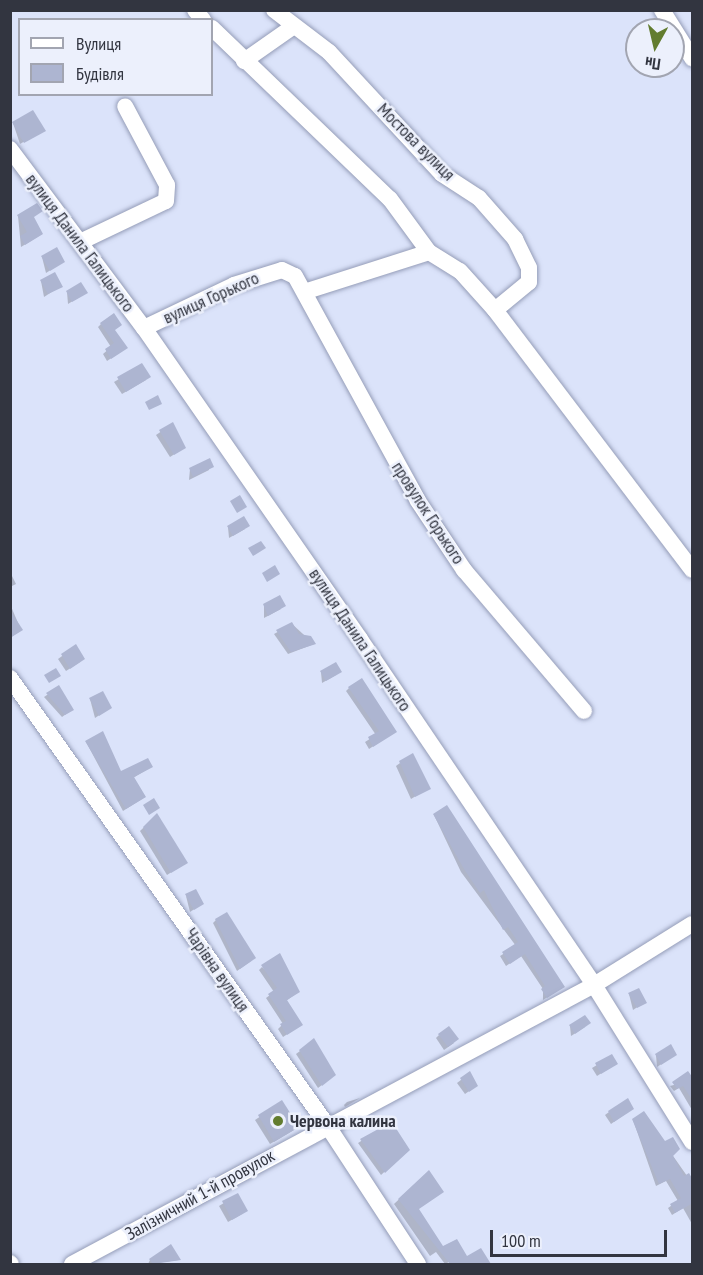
<!DOCTYPE html>
<html>
<head>
<meta charset="utf-8">
<style>
  body { margin:0 }
  #map { position:relative; width:703px; height:1275px; overflow:hidden; background:#dbe3fa; font-family:"PT Sans Narrow",sans-serif }
  div>[style] { position:absolute }
  [style*='--x'] { left:calc(var(--x)*1px); top:calc(var(--y)*1px); width:calc(var(--w)*1px); rotate:calc(var(--a)*1deg) }
  .shadow>* { inset:0; background:#0003 }
  .building>* { inset:0; background:#adb5d1 }
  .roads { filter:drop-shadow(0 0 2px #959db8) drop-shadow(0 0 2px #959db8) }
  .minor>* { height:16px; margin:-8px; padding:0 8px; transform-origin:8px; border-radius:8px; background:#fff }
  .dots>* { width:16px; height:16px; translate:-50% -50%; box-sizing:border-box; border:3px solid #ecf0fc; border-radius:50% }
  span { translate:-50% -50%; white-space:nowrap; text-align:center; line-height:1.15; -webkit-text-stroke:5px #ecf0fc; paint-order:stroke }
  .street-label { font-size:18px; color:#323540 }
  .poi-label { font-size:18px; color:#323540; font-weight:700 }
  .left { translate:0 -50%; text-align:left }
  .frame { position:absolute; inset:0; border:12px solid #323540; pointer-events:none }
  .legend { position:absolute; left:18px; top:18px; width:195px; height:78px; box-sizing:border-box; background:#ecf0fc; border:2px solid #a2a5b1; margin:0; padding:8px 10px; list-style:none; font-size:18px; color:#323540 }
  .legend li { display:flex; align-items:center; gap:12px; height:30px }
  .legend b { width:30px; border:2px solid #a2a5b1 }
  .north { position:absolute; left:625px; top:18px; width:60px; height:60px; box-sizing:border-box; background:#ecf0fc; border:2px solid #a2a5b1; border-radius:50%; rotate:188deg; font-size:16px; font-weight:700; line-height:24px; text-align:center; color:#323540 }
  .north::after { content:''; display:block; margin:auto; width:21px; height:27px; background:#627c2f; clip-path:polygon(50% 0,100% 100%,50% 72%,0 100%) }
  .scale { position:absolute; left:490px; top:1230px; width:177px; height:27px; box-sizing:border-box; border:3px solid #323540; border-top:0; padding-left:8px; font-size:18px; line-height:21px; white-space:nowrap; color:#323540; -webkit-text-stroke:4px #ecf0fc; paint-order:stroke }
</style>
</head>
<body>
<div id="map">
  <div class="shadow">
    <i style="clip-path:polygon(13px 123px,42px 131px,20px 144px)"></i>
    <i style="clip-path:polygon(18px 216px,32px 218px,42px 234px,21px 247px)"></i>
    <i style="clip-path:polygon(42px 257px,63px 262px,46px 273px)"></i>
    <i style="clip-path:polygon(41px 281px,61px 286px,44px 297px)"></i>
    <i style="clip-path:polygon(67px 292px,86px 293px,68px 304px)"></i>
    <i style="clip-path:polygon(101px 324px,114px 330px,122px 351px,107px 361px,103px 354px,111px 347px,98px 327px)"></i>
    <i style="clip-path:polygon(142px 365px,146px 380px,122px 394px,114px 382px)"></i>
    <i style="clip-path:polygon(172px 424px,184px 448px,170px 457px,156px 435px)"></i>
    <i style="clip-path:polygon(209px 460px,209px 470px,189px 480px,190px 469px)"></i>
    <i style="clip-path:polygon(228px 527px,245px 529px,229px 538px)"></i>
    <i style="clip-path:polygon(12px 576px,16px 584px,10px 587px,10px 577px)"></i>
    <i style="clip-path:polygon(10px 604px,21px 630px,10px 638px)"></i>
    <i style="clip-path:polygon(264px 605px,281px 609px,264px 618px)"></i>
    <i style="clip-path:polygon(292px 624px,314px 644px,288px 654px,274px 634px)"></i>
    <i style="clip-path:polygon(76px 646px,80px 662px,66px 671px,58px 659px)"></i>
    <i style="clip-path:polygon(321px 672px,336px 675px,322px 683px)"></i>
    <i style="clip-path:polygon(59px 687px,69px 712px,62px 717px,44px 697px)"></i>
    <i style="clip-path:polygon(349px 688px,395px 732px,369px 749px,365px 742px,376px 735px,346px 691px)"></i>
    <i style="clip-path:polygon(90px 699px,110px 708px,95px 718px)"></i>
    <i style="clip-path:polygon(86px 742px,120px 773px,151px 767px,133px 778px,145px 797px,123px 811px)"></i>
    <i style="clip-path:polygon(400px 763px,429px 788px,411px 799px,396px 766px)"></i>
    <i style="clip-path:polygon(157px 815px,186px 863px,167px 875px,140px 831px)"></i>
    <i style="clip-path:polygon(434px 815px,560px 989px,543px 1000px,543px 989px,521px 956px,506px 966px,500px 956px,516px 946px,461px 872px)"></i>
    <i style="clip-path:polygon(186px 896px,202px 904px,190px 912px)"></i>
    <i style="clip-path:polygon(216px 920px,251px 961px,237px 971px,213px 923px)"></i>
    <i style="clip-path:polygon(262px 967px,294px 995px,286px 1001px,301px 1025px,283px 1037px,278px 1029px,283px 1024px,266px 998px,274px 992px,259px 970px)"></i>
    <i style="clip-path:polygon(629px 994px,645px 1002px,633px 1010px)"></i>
    <i style="clip-path:polygon(570px 1026px,585px 1027px,571px 1036px)"></i>
    <i style="clip-path:polygon(439px 1035px,454px 1043px,444px 1050px,436px 1038px)"></i>
    <i style="clip-path:polygon(300px 1051px,331px 1078px,318px 1088px,296px 1054px)"></i>
    <i style="clip-path:polygon(656px 1055px,675px 1055px,657px 1067px)"></i>
    <i style="clip-path:polygon(612px 1056px,616px 1064px,597px 1076px,592px 1068px)"></i>
    <i style="clip-path:polygon(470px 1073px,472px 1089px,465px 1094px,457px 1083px)"></i>
    <i style="clip-path:polygon(692px 1080px,692px 1110px,679px 1088px,674px 1091px,670px 1086px)"></i>
    <i style="clip-path:polygon(360px 1098px,345px 1107px,344px 1105px,347px 1102px)"></i>
    <i style="clip-path:polygon(282px 1102px,294px 1130px,270px 1144px,255px 1120px)"></i>
    <i style="clip-path:polygon(632px 1109px,611px 1124px,605px 1115px,609px 1112px)"></i>
    <i style="clip-path:polygon(633px 1120px,664px 1143px,692px 1183px,692px 1224px,683px 1208px,672px 1215px,668px 1208px,678px 1201px,666px 1181px,656px 1186px)"></i>
    <i style="clip-path:polygon(380px 1122px,408px 1150px,381px 1175px,358px 1143px,379px 1130px)"></i>
    <i style="clip-path:polygon(428px 1172px,417px 1210px,442px 1248px,459px 1257px,445px 1264px,436px 1252px,430px 1256px,394px 1204px)"></i>
    <i style="clip-path:polygon(237px 1195px,242px 1214px,228px 1222px,219px 1206px)"></i>
    <i style="clip-path:polygon(150px 1260px,179px 1260px,148px 1264px)"></i>
  </div>
  <div class="building">
    <i style="clip-path:polygon(33px 110px,46px 131px,24px 143px,12px 122px)"></i>
    <i style="clip-path:polygon(37px 203px,43px 211px,34px 217px,43px 234px,25px 245px,20px 236px,27px 232px,17px 215px)"></i>
    <i style="clip-path:polygon(57px 247px,65px 262px,50px 271px,41px 256px)"></i>
    <i style="clip-path:polygon(55px 272px,63px 287px,48px 294px,40px 280px)"></i>
    <i style="clip-path:polygon(81px 282px,88px 293px,72px 302px,66px 291px)"></i>
    <i style="clip-path:polygon(114px 313px,122px 325px,115px 330px,128px 348px,111px 359px,105px 349px,114px 343px,100px 323px)"></i>
    <i style="clip-path:polygon(142px 363px,151px 377px,126px 392px,117px 377px)"></i>
    <i style="clip-path:polygon(158px 395px,162px 404px,149px 410px,145px 402px)"></i>
    <i style="clip-path:polygon(173px 422px,186px 448px,174px 455px,159px 430px)"></i>
    <i style="clip-path:polygon(210px 458px,214px 467px,193px 477px,189px 468px)"></i>
    <i style="clip-path:polygon(240px 495px,247px 507px,237px 513px,230px 501px)"></i>
    <i style="clip-path:polygon(244px 516px,250px 526px,233px 536px,227px 526px)"></i>
    <i style="clip-path:polygon(261px 541px,266px 548px,253px 556px,248px 548px)"></i>
    <i style="clip-path:polygon(275px 565px,280px 574px,267px 582px,262px 573px)"></i>
    <i style="clip-path:polygon(280px 595px,286px 606px,268px 616px,263px 604px)"></i>
    <i style="clip-path:polygon(10px 610px,23px 630px,10px 638px)"></i>
    <i style="clip-path:polygon(292px 622px,299px 634px,311px 636px,316px 644px,291px 652px,276px 630px)"></i>
    <i style="clip-path:polygon(76px 644px,85px 659px,70px 669px,61px 654px)"></i>
    <i style="clip-path:polygon(336px 662px,342px 672px,326px 681px,320px 671px)"></i>
    <i style="clip-path:polygon(56px 668px,61px 676px,49px 683px,44px 675px)"></i>
    <i style="clip-path:polygon(362px 678px,397px 732px,373px 747px,368px 737px,379px 731px,348px 687px)"></i>
    <i style="clip-path:polygon(59px 685px,74px 710px,65px 715px,46px 693px)"></i>
    <i style="clip-path:polygon(103px 691px,112px 708px,99px 716px,89px 698px)"></i>
    <i style="clip-path:polygon(103px 731px,121px 771px,148px 758px,153px 767px,134px 777px,146px 797px,126px 809px,85px 741px)"></i>
    <i style="clip-path:polygon(413px 753px,431px 789px,415px 797px,399px 761px)"></i>
    <i style="clip-path:polygon(154px 798px,160px 808px,149px 815px,143px 805px)"></i>
    <i style="clip-path:polygon(447px 805px,565px 987px,547px 998px,541px 989px,545px 986px,525px 954px,510px 964px,502px 952px,518px 942px,508px 927px,503px 930px,484px 890px,480px 893px,464px 869px,433px 814px)"></i>
    <i style="clip-path:polygon(157px 813px,188px 863px,171px 873px,143px 827px)"></i>
    <i style="clip-path:polygon(196px 889px,204px 904px,194px 910px,185px 894px)"></i>
    <i style="clip-path:polygon(227px 912px,256px 958px,240px 969px,215px 919px)"></i>
    <i style="clip-path:polygon(280px 953px,300px 992px,287px 1000px,303px 1025px,287px 1035px,280px 1024px,286px 1021px,268px 994px,277px 988px,261px 965px)"></i>
    <i style="clip-path:polygon(639px 988px,647px 1003px,637px 1008px,628px 993px)"></i>
    <i style="clip-path:polygon(585px 1015px,591px 1023px,575px 1034px,569px 1025px)"></i>
    <i style="clip-path:polygon(449px 1026px,459px 1039px,448px 1047px,438px 1034px)"></i>
    <i style="clip-path:polygon(314px 1038px,336px 1075px,322px 1086px,299px 1050px)"></i>
    <i style="clip-path:polygon(671px 1044px,677px 1055px,661px 1065px,655px 1054px)"></i>
    <i style="clip-path:polygon(612px 1054px,618px 1064px,601px 1074px,595px 1063px)"></i>
    <i style="clip-path:polygon(470px 1071px,478px 1086px,469px 1092px,460px 1078px)"></i>
    <i style="clip-path:polygon(688px 1071px,693px 1078px,693px 1101px,683px 1086px,677px 1089px,672px 1082px)"></i>
    <i style="clip-path:polygon(628px 1098px,634px 1109px,614px 1122px,608px 1111px)"></i>
    <i style="clip-path:polygon(282px 1100px,299px 1127px,274px 1142px,258px 1115px)"></i>
    <i style="clip-path:polygon(644px 1111px,665px 1141px,673px 1137px,680px 1149px,673px 1156px,684px 1176px,689px 1173px,693px 1180px,693px 1203px,675px 1213px,670px 1204px,681px 1198px,670px 1179px,659px 1184px,632px 1119px)"></i>
    <i style="clip-path:polygon(388px 1116px,410px 1150px,385px 1173px,360px 1139px,382px 1127px,379px 1121px)"></i>
    <i style="clip-path:polygon(429px 1170px,444px 1192px,419px 1209px,443px 1246px,457px 1239px,467px 1256px,481px 1248px,491px 1264px,450px 1264px,398px 1199px)"></i>
    <i style="clip-path:polygon(238px 1193px,248px 1211px,232px 1220px,222px 1201px)"></i>
    <i style="clip-path:polygon(171px 1244px,181px 1260px,153px 1264px,149px 1259px)"></i>
  </div>
  <div class="roads">
    <div class="minor">
      <i style="--x:195;--y:10;--w:13;--a:51"></i>
      <i style="--x:274;--y:10;--w:69;--a:37.4"></i>
      <i style="--x:329;--y:52;--w:166;--a:47.2"></i>
      <i style="--x:442;--y:174;--w:44;--a:33"></i>
      <i style="--x:479;--y:198;--w:55;--a:48.7"></i>
      <i style="--x:515;--y:239;--w:32;--a:64"></i>
      <i style="--x:529;--y:268;--w:14;--a:90"></i>
      <i style="--x:529;--y:282;--w:44;--a:140.5"></i>
      <i style="--x:495;--y:310;--w:326;--a:52.8"></i>
      <i style="--x:662;--y:10;--w:57;--a:58"></i>
      <i style="--x:212;--y:28;--w:247;--a:43.9"></i>
      <i style="--x:390;--y:199;--w:66;--a:53.7"></i>
      <i style="--x:429;--y:252;--w:36;--a:32"></i>
      <i style="--x:460;--y:271;--w:52;--a:48.1"></i>
      <i style="--x:244;--y:61;--w:61;--a:-35"></i>
      <i style="--x:10;--y:149;--w:224;--a:53.2"></i>
      <i style="--x:144;--y:328;--w:379;--a:55.2"></i>
      <i style="--x:360;--y:639;--w:418;--a:55.9"></i>
      <i style="--x:594;--y:985;--w:185;--a:58"></i>
      <i style="--x:80;--y:242;--w:95;--a:-25.5"></i>
      <i style="--x:166;--y:201;--w:16;--a:-86"></i>
      <i style="--x:167;--y:185;--w:89;--a:-118"></i>
      <i style="--x:307;--y:291;--w:128;--a:-17.7"></i>
      <i style="--x:144;--y:328;--w:100;--a:-25.5"></i>
      <i style="--x:234;--y:285;--w:50;--a:-17.4"></i>
      <i style="--x:282;--y:270;--w:14;--a:25"></i>
      <i style="--x:295;--y:276;--w:256;--a:61.3"></i>
      <i style="--x:418;--y:501;--w:83;--a:56.3"></i>
      <i style="--x:464;--y:570;--w:185;--a:49.6"></i>
      <i style="--x:10;--y:678;--w:548;--a:54.66"></i>
      <i style="--x:327;--y:1125;--w:166;--a:56.8"></i>
      <i style="--x:10;--y:1263;--w:1;--a:45"></i>
      <i style="--x:72;--y:1264;--w:592;--a:-28.12"></i>
      <i style="--x:594;--y:985;--w:115;--a:-31.9"></i>
    </div>
  </div>
  <div class="dots">
    <i style="left:278px;top:1121px;background:#627c2f"></i>
  </div>
  <div class="street-label">
    <span style="left:416px;top:142px;rotate:45deg">Мостова вулиця</span>
    <span style="left:80px;top:243px;rotate:53deg">вулиця Данила Галицького</span>
    <span style="left:211px;top:298px;rotate:-24deg">вулиця Горького</span>
    <span style="left:428px;top:513px;rotate:57deg">провулок Горького</span>
    <span style="left:360px;top:640px;rotate:56deg">вулиця Данила Галицького</span>
    <span style="left:217px;top:970px;rotate:55deg">Чарівна вулиця</span>
    <span style="left:200px;top:1195px;rotate:-29deg">Залізничний 1-й провулок</span>
  </div>
  <div class="poi-label">
    <span class="left" style="left:290px;top:1121px">Червона калина</span>
  </div>
  <div class="frame"></div>
  <ul class="legend">
  <li><b style="height:8px;background:#fff"></b>Вулиця</li>
  <li><b style="height:16px;background:#adb5d1"></b>Будівля</li>
  </ul>
  <div class="north">Пн</div>
  <div class="scale">100 m</div>
</div>
</body>
</html>
